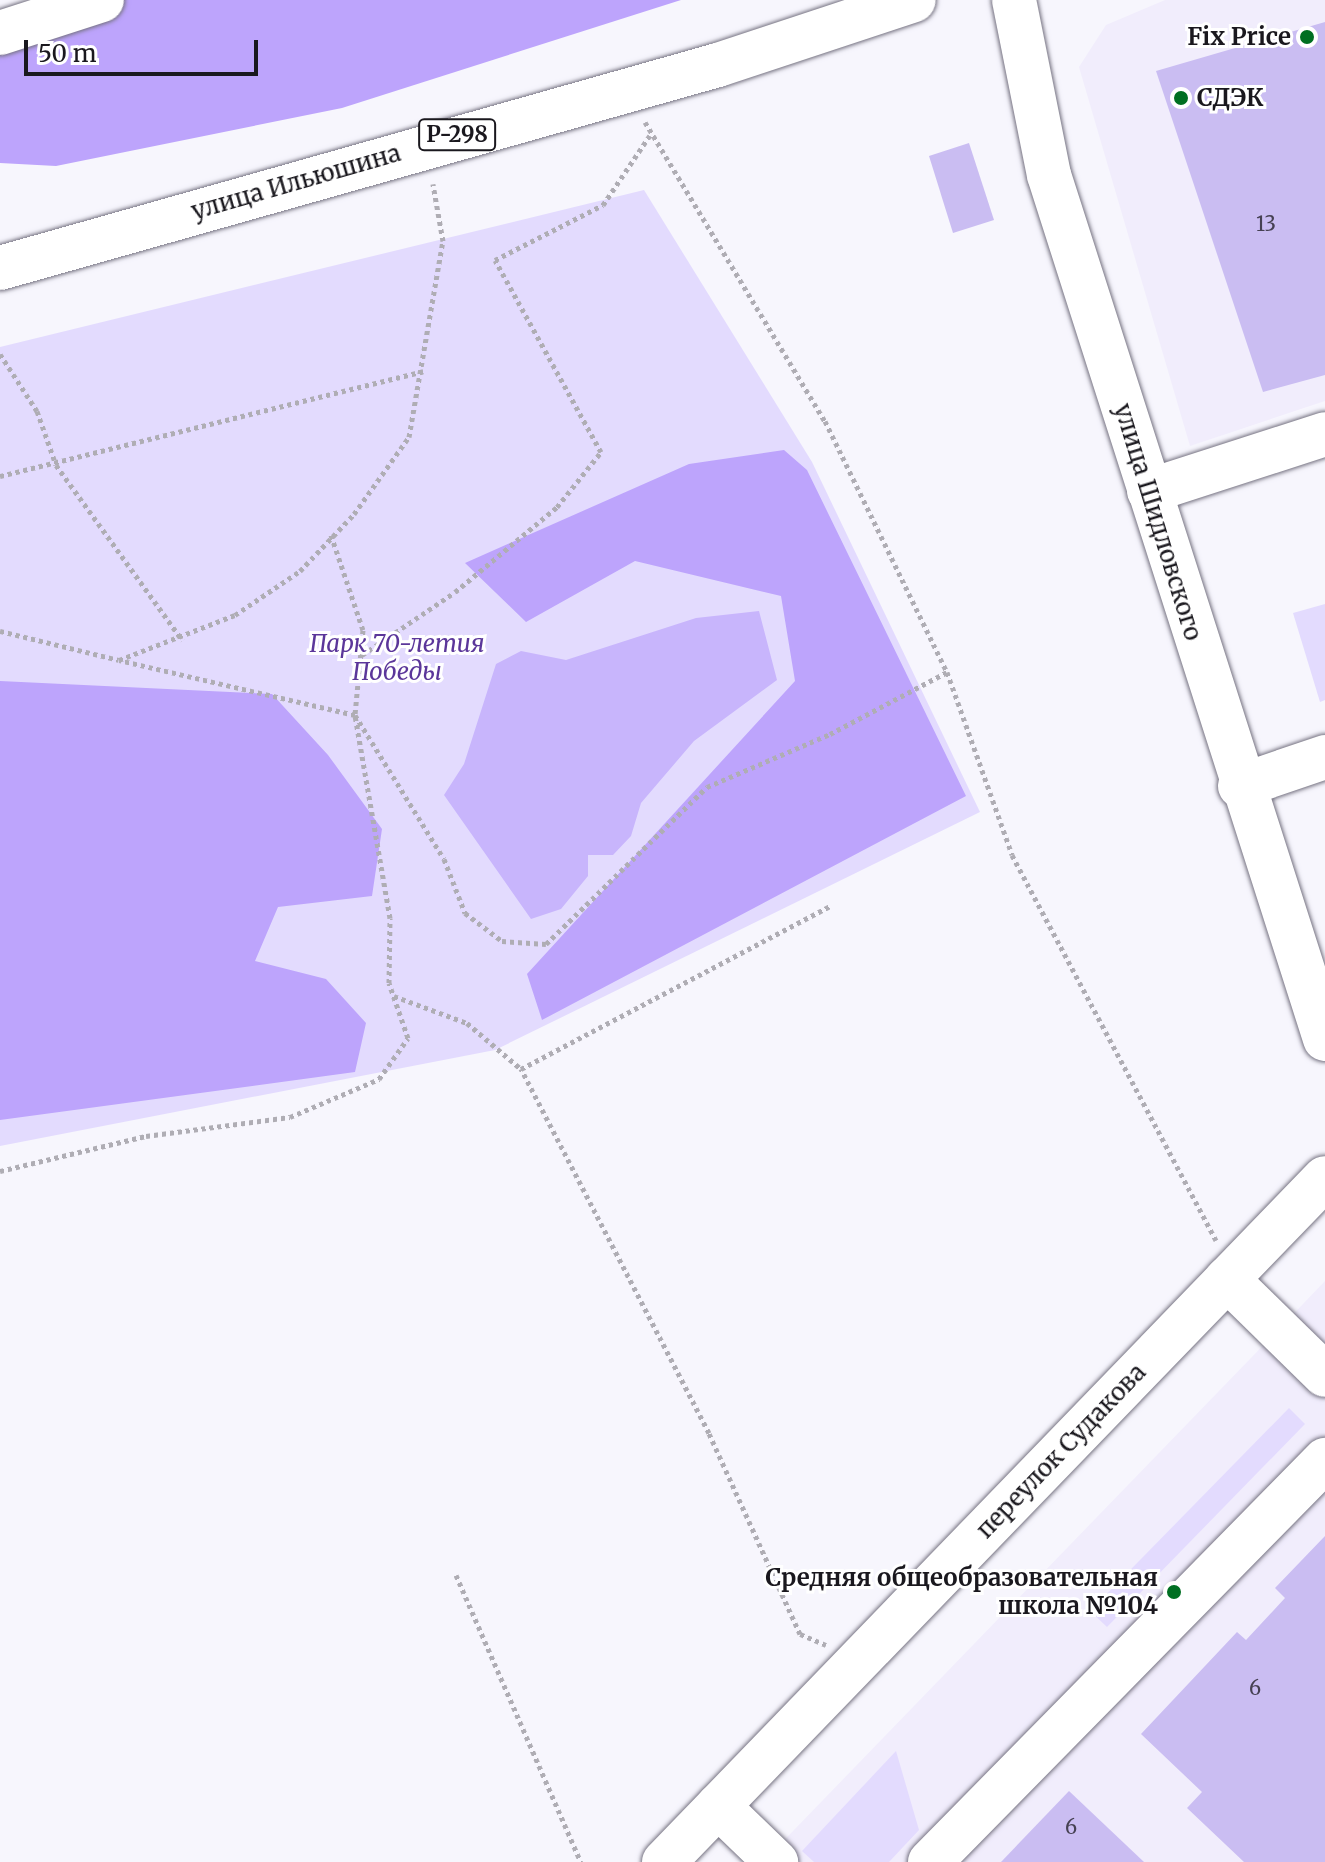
<!DOCTYPE html>
<html>
<head>
<meta charset="utf-8">
<style>
  body { margin:0 }
  #map { position:relative; width:1325px; height:1862px; overflow:hidden; background:#f7f6fd; font-family:Merriweather,serif }
  div>[style] { position:absolute }
  [style*='--x'] { left:calc(var(--x)*1px); top:calc(var(--y)*1px); width:calc(var(--w)*1px); rotate:calc(var(--a)*1deg) }
  .built>* { inset:0; background:#f1edfc }
  .green>* { inset:0; background:#e3dbfe }
  .forest>* { inset:0; background:#bda4fc }
  .water>* { inset:0; background:#c8b5fc }
  .building>* { inset:0; background:#cabdf2 }
  .path>* { height:5px; margin-top:-2.5px; transform-origin:0; background:repeating-linear-gradient(90deg,#afadb4 0 4px,transparent 0 8px) }
  .roads { filter:drop-shadow(0 0 2px #767382) drop-shadow(0 0 2px #767382) }
  .minor>* { height:44px; margin:-22px; padding:0 22px; transform-origin:22px; border-radius:22px; background:#fff }
  .highway>* { height:44px; margin:-22px; padding:0 22px; transform-origin:22px; border-radius:22px; background:#fff }
  .dots>* { width:22px; height:22px; translate:-50% -50%; box-sizing:border-box; border:4px solid #fff; border-radius:50% }
  span { translate:-50% -50%; white-space:nowrap; text-align:center; line-height:1.15; -webkit-text-stroke:6px #fff; paint-order:stroke }
  .number-label { font-size:20px; color:#464153 }
  .number-label span { -webkit-text-stroke-width:0 }
  .shield-label span { padding:2px 6px; background:#fff; border:2px solid; border-radius:6px; -webkit-text-stroke-width:0 }
  .shield-label { font-size:22px; color:#1a181e; font-weight:700 }
  .poi-label { font-size:24px; color:#1a181e; font-weight:700 }
  .right { translate:-100% -50%; text-align:right }
  .left { translate:0 -50%; text-align:left }
  .street-label { font-size:24px; color:#1a181e }
  .park-label { font-size:24px; color:#5b369a; font-style:italic }
  .scale { position:absolute; left:24px; top:40px; width:234px; height:36px; box-sizing:border-box; border:4px solid #1a181e; border-top:0; padding-left:10px; font-size:24px; line-height:28px; white-space:nowrap; color:#1a181e; -webkit-text-stroke:6px #fff; paint-order:stroke }
</style>
</head>
<body>
<div id="map">
  <div class="built">
    <i style="clip-path:polygon(1165px 0,1325px 0,1325px 401px,1190px 446px,1079px 67px,1106px 25px)"></i>
    <i style="clip-path:polygon(1325px 1281px,1325px 1862px,763px 1862px,1279px 1329px)"></i>
  </div>
  <div class="green">
    <i style="clip-path:polygon(644px 190px,812px 462px,980px 812px,495px 1050px,0 1146px,0 347px)"></i>
    <i style="clip-path:polygon(1325px 604px,1325px 700px,1320px 702px,1293px 613px)"></i>
    <i style="clip-path:polygon(1289px 1408px,1305px 1424px,1107px 1627px,1090px 1611px)"></i>
    <i style="clip-path:polygon(896px 1751px,919px 1830px,889px 1862px,814px 1862px,802px 1851px)"></i>
  </div>
  <div class="forest">
    <i style="clip-path:polygon(111px 0,681px 0,342px 108px,56px 166px,0 163px,0 37px)"></i>
    <i style="clip-path:polygon(784px 450px,807px 470px,966px 796px,542px 1020px,527px 974px,795px 681px,781px 596px,635px 561px,526px 622px,465px 563px,689px 464px)"></i>
    <i style="clip-path:polygon(0 681px,272px 694px,328px 755px,382px 829px,372px 896px,278px 907px,255px 961px,326px 979px,366px 1023px,355px 1072px,0 1120px)"></i>
  </div>
  <div class="water">
    <i style="clip-path:polygon(759px 611px,777px 680px,694px 741px,641px 803px,631px 836px,613px 855px,588px 855px,588px 876px,561px 909px,531px 919px,444px 795px,464px 764px,496px 664px,521px 651px,566px 660px,696px 618px)"></i>
  </div>
  <div class="building">
    <i style="clip-path:polygon(1325px 22px,1325px 375px,1263px 392px,1156px 71px)"></i>
    <i style="clip-path:polygon(969px 143px,994px 220px,953px 233px,929px 156px)"></i>
    <i style="clip-path:polygon(1325px 1536px,1325px 1862px,1244px 1862px,1187px 1808px,1202px 1792px,1141px 1734px,1237px 1632px,1246px 1640px,1285px 1598px,1275px 1588px)"></i>
    <i style="clip-path:polygon(1069px 1791px,1144px 1862px,1001px 1862px)"></i>
  </div>
  <div class="path">
    <i style="--x:645;--y:122;--w:349;--a:59"></i>
    <i style="--x:825;--y:421;--w:279;--a:64.1"></i>
    <i style="--x:947;--y:672;--w:194;--a:70.4"></i>
    <i style="--x:1012;--y:855;--w:436;--a:62.1"></i>
    <i style="--x:0;--y:354;--w:68;--a:57"></i>
    <i style="--x:37;--y:411;--w:57;--a:70.6"></i>
    <i style="--x:56;--y:465;--w:216;--a:54.2"></i>
    <i style="--x:0;--y:476;--w:436;--a:-13.9"></i>
    <i style="--x:331;--y:535;--w:100;--a:71.4"></i>
    <i style="--x:363;--y:630;--w:85;--a:95.4"></i>
    <i style="--x:355;--y:715;--w:169;--a:58.3"></i>
    <i style="--x:444;--y:859;--w:58;--a:68.7"></i>
    <i style="--x:465;--y:913;--w:46;--a:37.1"></i>
    <i style="--x:502;--y:941;--w:44;--a:3.9"></i>
    <i style="--x:546;--y:944;--w:225;--a:-44.3"></i>
    <i style="--x:707;--y:787;--w:134;--a:-23.3"></i>
    <i style="--x:830;--y:734;--w:132;--a:-27.9"></i>
    <i style="--x:0;--y:631;--w:122;--a:13.7"></i>
    <i style="--x:119;--y:660;--w:124;--a:-21.2"></i>
    <i style="--x:235;--y:615;--w:78;--a:-34.1"></i>
    <i style="--x:300;--y:571;--w:79;--a:-46.5"></i>
    <i style="--x:354;--y:514;--w:95;--a:-54.5"></i>
    <i style="--x:409;--y:437;--w:199;--a:-80.2"></i>
    <i style="--x:443;--y:241;--w:58;--a:-100"></i>
    <i style="--x:362;--y:655;--w:112;--a:-34.1"></i>
    <i style="--x:455;--y:592;--w:133;--a:-39.8"></i>
    <i style="--x:557;--y:507;--w:70;--a:-51.3"></i>
    <i style="--x:601;--y:452;--w:219;--a:-118.9"></i>
    <i style="--x:495;--y:260;--w:121;--a:-27"></i>
    <i style="--x:603;--y:205;--w:84;--a:-56.1"></i>
    <i style="--x:394;--y:996;--w:78;--a:20.3"></i>
    <i style="--x:467;--y:1023;--w:71;--a:40.4"></i>
    <i style="--x:0;--y:1171;--w:150;--a:-13.5"></i>
    <i style="--x:146;--y:1136;--w:145;--a:-7.5"></i>
    <i style="--x:290;--y:1117;--w:97;--a:-23.1"></i>
    <i style="--x:379;--y:1079;--w:50;--a:-54.7"></i>
    <i style="--x:408;--y:1038;--w:58;--a:-109.1"></i>
    <i style="--x:389;--y:983;--w:65;--a:-89.1"></i>
    <i style="--x:390;--y:918;--w:206;--a:-99.8"></i>
    <i style="--x:355;--y:715;--w:242;--a:-166.9"></i>
    <i style="--x:456;--y:1575;--w:313;--a:66.5"></i>
    <i style="--x:826;--y:1645;--w:28;--a:-157"></i>
    <i style="--x:800;--y:1634;--w:221;--a:-114.4"></i>
    <i style="--x:709;--y:1433;--w:410;--a:-117.3"></i>
    <i style="--x:521;--y:1069;--w:349;--a:-27.8"></i>
  </div>
  <div class="roads">
    <div class="minor">
      <i style="--x:1014;--y:0;--w:178;--a:78.7"></i>
      <i style="--x:1049;--y:175;--w:907;--a:72.28"></i>
      <i style="--x:0;--y:33;--w:107;--a:-17.9"></i>
      <i style="--x:1149;--y:491;--w:185;--a:-17.9"></i>
      <i style="--x:1240;--y:786;--w:90;--a:-18.8"></i>
      <i style="--x:1227;--y:1279;--w:137;--a:44.4"></i>
      <i style="--x:718;--y:1806;--w:81;--a:44"></i>
      <i style="--x:664;--y:1862;--w:951;--a:-45.98"></i>
      <i style="--x:930;--y:1862;--w:564;--a:-45.5"></i>
    </div>
    <div class="highway">
      <i style="--x:0;--y:268;--w:746;--a:-15.79"></i>
      <i style="--x:718;--y:65;--w:206;--a:-18.3"></i>
    </div>
  </div>
  <div class="dots">
    <i style="left:1307px;top:37px;background:#006f22"></i>
    <i style="left:1181px;top:98px;background:#006f22"></i>
    <i style="left:1174px;top:1592px;background:#006f22"></i>
  </div>
  <div class="number-label">
    <span style="left:1266px;top:223px">13</span>
    <span style="left:1255px;top:1687px">6</span>
    <span style="left:1071px;top:1826px">6</span>
  </div>
  <div class="shield-label">
    <span style="left:457px;top:135px">Р-298</span>
  </div>
  <div class="poi-label">
    <span class="right" style="left:1291px;top:37px">Fix Price</span>
    <span class="left" style="left:1197px;top:98px">СДЭК</span>
    <span class="right" style="left:1158px;top:1592px">Средняя общеобразовательная<br>школа №104</span>
  </div>
  <div class="street-label">
    <span style="left:296px;top:182px;rotate:-16deg">улица Ильюшина</span>
    <span style="left:1158px;top:522px;rotate:73deg">улица Шидловского</span>
    <span style="left:1061px;top:1451px;rotate:-46deg">переулок Судакова</span>
  </div>
  <div class="park-label">
    <span style="left:397px;top:658px">Парк 70-летия<br>Победы</span>
  </div>
  <div class="scale">50 m</div>
</div>
</body>
</html>
